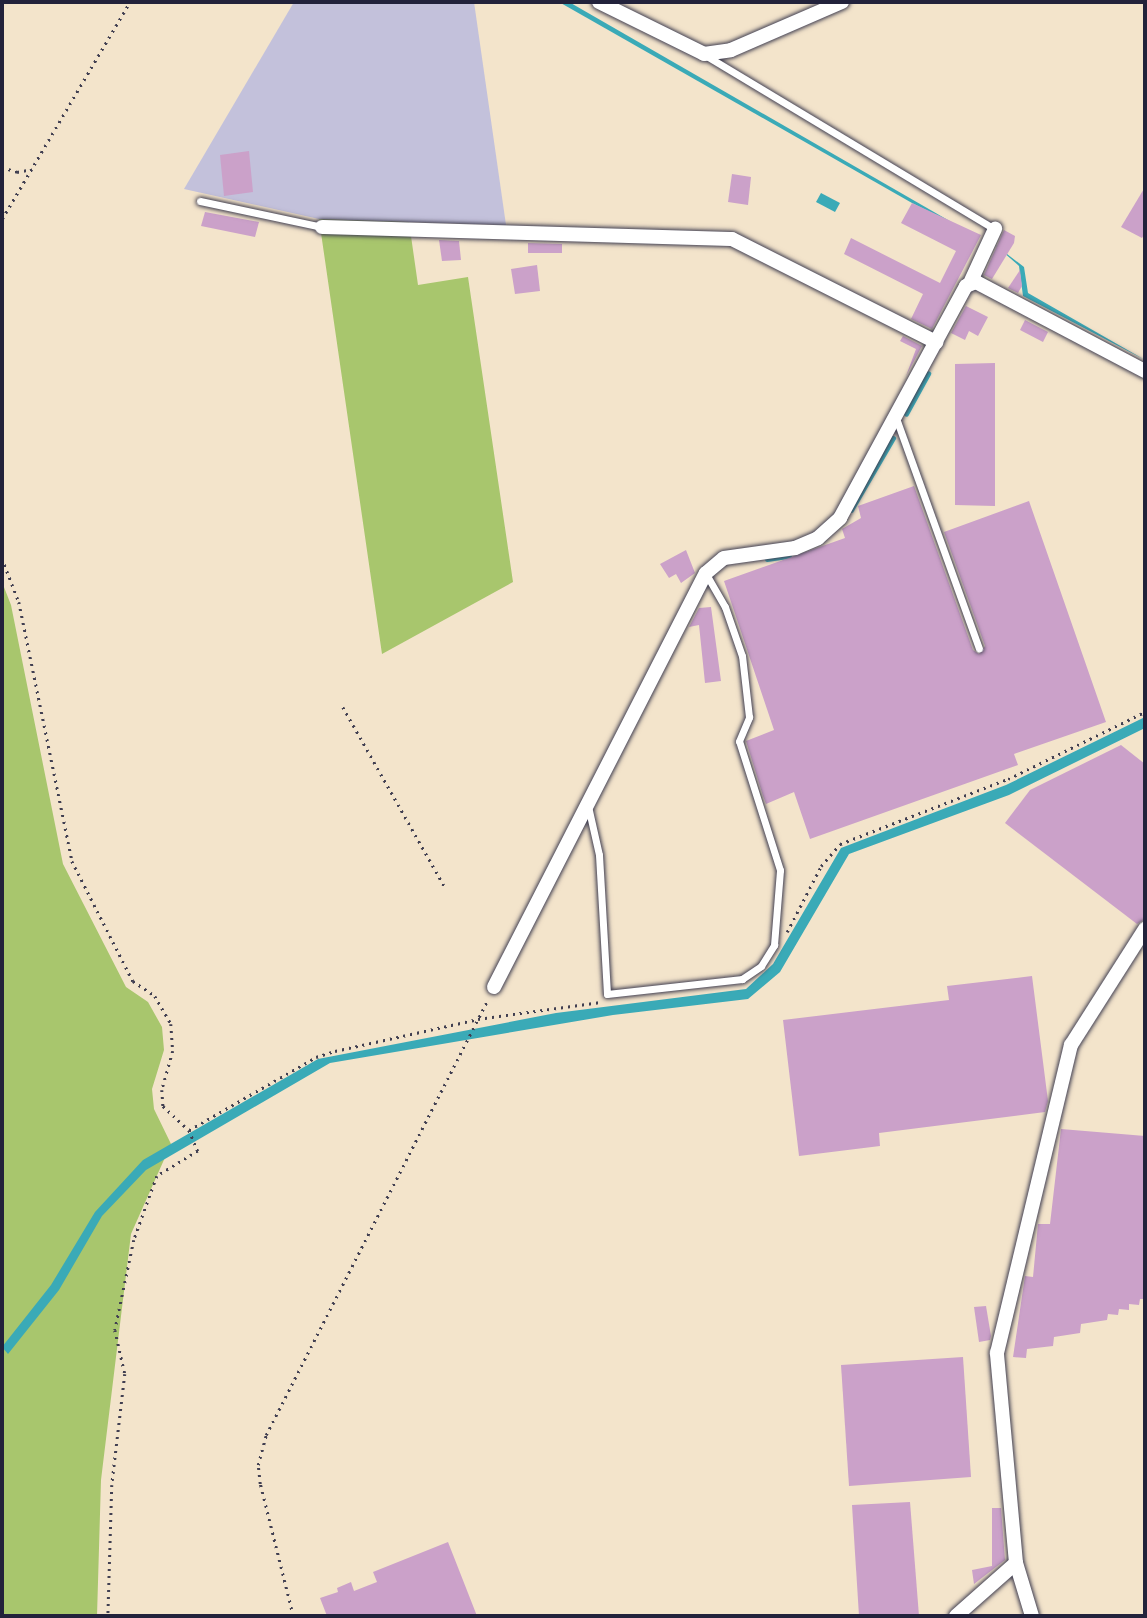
<!DOCTYPE html>
<html>
<head>
<meta charset="utf-8">
<style>
  body { margin:0 }
  #map { position:relative; width:1147px; height:1618px; overflow:hidden; background:#f3e4cb; font-family:"Balsamiq Sans",sans-serif }
  div>[style] { position:absolute }
  [style*='--x'] { left:calc(var(--x)*1px); top:calc(var(--y)*1px); width:calc(var(--w)*1px); rotate:calc(var(--a)*1deg) }
  .industrial>* { inset:0; background:#c3c1db }
  .green>* { inset:0; background:#a8c66d }
  .water>* { inset:0; background:#3aaab7 }
  .stream>* { height:4.5px; margin:-2.25px; padding:0 2.25px; transform-origin:2.25px; border-radius:2.25px; background:#3aaab7 }
  .building>* { inset:0; background:#cba1c9 }
  .path>* { height:2.5px; margin-top:-1.25px; transform-origin:0; background:repeating-linear-gradient(90deg,#413f51 0 2px,transparent 0 7px) }
  .roads { filter:drop-shadow(0 0 2px #413f51) drop-shadow(0 0 2px #413f51) }
  .lane>* { height:7px; margin:-3.5px; padding:0 3.5px; transform-origin:3.5px; border-radius:3.5px; background:#fff }
  .street>* { height:14px; margin:-7px; padding:0 7px; transform-origin:7px; border-radius:7px; background:#fff }
  span { translate:-50% -50%; white-space:nowrap; text-align:center; line-height:1.15; -webkit-text-stroke:5px #f7f3e8; paint-order:stroke }
  .frame { position:absolute; inset:0; border:4px solid #22223b; pointer-events:none }
</style>
</head>
<body>
<div id="map">
  <div class="industrial">
    <i style="clip-path:polygon(294px 2px,474px 2px,506px 225px,319px 219px,184px 189px)"></i>
  </div>
  <div class="green">
    <i style="clip-path:polygon(319px 219px,409px 222px,418px 285px,468px 277px,513px 582px,382px 654px)"></i>
    <i style="clip-path:polygon(2px 582px,11px 605px,63px 864px,126px 987px,148px 1002px,162px 1027px,164px 1050px,152px 1089px,154px 1109px,171px 1144px,131px 1234px,101px 1480px,97px 1616px,2px 1616px)"></i>
  </div>
  <div class="water">
    <i style="clip-path:polygon(559px 2px,569px 2px,967px 231px,912px 203px)"></i>
    <i style="clip-path:polygon(821px 193px,840px 203px,835px 212px,816px 202px)"></i>
    <i style="clip-path:polygon(994px 244px,1024px 267px,1028px 293px,1145px 360px,1023px 296px,1019px 266px)"></i>
    <i style="clip-path:polygon(1145px 717px,1145px 728px,1009px 795px,849px 854px,780px 972px,748px 999px,613px 1015px,330px 1063px,146px 1170px,102px 1216px,59px 1290px,8px 1354px,2px 1347px,51px 1285px,95px 1212px,143px 1160px,318px 1059px,556px 1013px,746px 989px,773px 964px,841px 848px,1006px 785px)"></i>
  </div>
  <div class="stream">
    <i style="--x:906;--y:414;--w:46;--a:-61.2"></i>
    <i style="--x:851;--y:510;--w:83;--a:-59.7"></i>
    <i style="--x:767;--y:559;--w:22;--a:-8"></i>
  </div>
  <div class="building">
    <i style="clip-path:polygon(249px 151px,253px 192px,224px 196px,220px 155px)"></i>
    <i style="clip-path:polygon(732px 174px,751px 177px,748px 205px,728px 202px)"></i>
    <i style="clip-path:polygon(1145px 187px,1145px 233px,1142px 238px,1121px 227px)"></i>
    <i style="clip-path:polygon(912px 203px,981px 235px,932px 329px,911px 319px,923px 294px,844px 254px,851px 238px,940px 283px,956px 251px,901px 223px)"></i>
    <i style="clip-path:polygon(205px 212px,259px 222px,255px 237px,201px 226px)"></i>
    <i style="clip-path:polygon(1004px 230px,1015px 236px,1014px 243px,992px 279px,984px 275px)"></i>
    <i style="clip-path:polygon(439px 240px,459px 241px,461px 260px,442px 261px)"></i>
    <i style="clip-path:polygon(528px 243px,562px 244px,562px 253px,528px 253px)"></i>
    <i style="clip-path:polygon(537px 265px,540px 291px,515px 294px,511px 269px)"></i>
    <i style="clip-path:polygon(1020px 270px,1022px 286px,1018px 293px,1008px 288px)"></i>
    <i style="clip-path:polygon(966px 306px,988px 317px,978px 336px,969px 331px,965px 340px,951px 333px)"></i>
    <i style="clip-path:polygon(1025px 320px,1048px 332px,1043px 342px,1020px 330px)"></i>
    <i style="clip-path:polygon(903px 336px,922px 346px,906px 376px,916px 349px,900px 341px)"></i>
    <i style="clip-path:polygon(995px 363px,995px 506px,955px 505px,955px 364px)"></i>
    <i style="clip-path:polygon(914px 486px,973px 650px,979px 654px,985px 646px,944px 532px,1029px 501px,1106px 722px,1014px 754px,1018px 765px,810px 839px,794px 792px,766px 804px,763px 796px,746px 741px,774px 730px,724px 581px,845px 538px,842px 529px,861px 518px,858px 506px)"></i>
    <i style="clip-path:polygon(686px 550px,695px 573px,681px 583px,676px 574px,669px 578px,660px 564px)"></i>
    <i style="clip-path:polygon(711px 607px,721px 681px,705px 683px,699px 625px,689px 627px,699px 608px)"></i>
    <i style="clip-path:polygon(1121px 745px,1145px 764px,1145px 919px,1137px 924px,1005px 823px,1030px 790px)"></i>
    <i style="clip-path:polygon(1032px 976px,1048px 1101px,1045px 1112px,879px 1133px,880px 1146px,799px 1156px,783px 1020px,949px 1000px,947px 986px)"></i>
    <i style="clip-path:polygon(1061px 1129px,1145px 1136px,1145px 1299px,1140px 1299px,1139px 1305px,1129px 1304px,1129px 1310px,1119px 1309px,1118px 1315px,1108px 1314px,1107px 1320px,1081px 1324px,1080px 1333px,1054px 1337px,1053px 1346px,1027px 1349px,1026px 1358px,1013px 1357px,1025px 1276px,1033px 1277px,1038px 1224px,1050px 1224px)"></i>
    <i style="clip-path:polygon(986px 1306px,991px 1336px,990px 1340px,979px 1342px,974px 1307px)"></i>
    <i style="clip-path:polygon(963px 1357px,971px 1477px,849px 1486px,841px 1365px)"></i>
    <i style="clip-path:polygon(910px 1502px,919px 1616px,859px 1616px,852px 1505px)"></i>
    <i style="clip-path:polygon(992px 1508px,1001px 1508px,1005px 1560px,974px 1584px,972px 1570px,992px 1566px)"></i>
    <i style="clip-path:polygon(448px 1542px,477px 1616px,327px 1616px,320px 1598px,338px 1592px,337px 1588px,351px 1582px,354px 1591px,377px 1582px,373px 1572px)"></i>
  </div>
  <div class="path">
    <i style="--x:2;--y:167;--w:16;--a:18"></i>
    <i style="--x:17;--y:172;--w:15;--a:-11"></i>
    <i style="--x:2;--y:219;--w:252;--a:-59.5"></i>
    <i style="--x:2;--y:558;--w:47;--a:68.9"></i>
    <i style="--x:19;--y:602;--w:264;--a:78.4"></i>
    <i style="--x:72;--y:861;--w:135;--a:63.1"></i>
    <i style="--x:133;--y:981;--w:27;--a:34"></i>
    <i style="--x:155;--y:996;--w:32;--a:60"></i>
    <i style="--x:171;--y:1024;--w:27;--a:86"></i>
    <i style="--x:173;--y:1051;--w:41;--a:105.8"></i>
    <i style="--x:162;--y:1090;--w:16;--a:86"></i>
    <i style="--x:163;--y:1106;--w:35;--a:43"></i>
    <i style="--x:189;--y:1130;--w:23;--a:67"></i>
    <i style="--x:198;--y:1151;--w:48;--a:148.6"></i>
    <i style="--x:157;--y:1176;--w:68;--a:109.8"></i>
    <i style="--x:134;--y:1240;--w:92;--a:101.9"></i>
    <i style="--x:115;--y:1330;--w:45;--a:77.2"></i>
    <i style="--x:125;--y:1374;--w:112;--a:96.7"></i>
    <i style="--x:112;--y:1485;--w:131;--a:91.7"></i>
    <i style="--x:343;--y:707;--w:207;--a:60.5"></i>
    <i style="--x:787;--y:932;--w:74;--a:-62.7"></i>
    <i style="--x:821;--y:866;--w:29;--a:-49"></i>
    <i style="--x:840;--y:844;--w:180;--a:-21.2"></i>
    <i style="--x:1008;--y:779;--w:153;--a:-26.1"></i>
    <i style="--x:189;--y:1130;--w:146;--a:-29.9"></i>
    <i style="--x:316;--y:1057;--w:20;--a:-18"></i>
    <i style="--x:335;--y:1051;--w:147;--a:-12.6"></i>
    <i style="--x:478;--y:1019;--w:124;--a:-7.9"></i>
    <i style="--x:293;--y:1616;--w:136;--a:-104"></i>
    <i style="--x:260;--y:1484;--w:19;--a:-96"></i>
    <i style="--x:258;--y:1465;--w:31;--a:-75"></i>
    <i style="--x:266;--y:1435;--w:489;--a:-63"></i>
  </div>
  <div class="roads">
    <div class="lane">
      <i style="--x:705;--y:55;--w:338;--a:31"></i>
      <i style="--x:200;--y:201;--w:125;--a:12"></i>
      <i style="--x:896;--y:418;--w:245;--a:70.2"></i>
      <i style="--x:588;--y:806;--w:50;--a:77.3"></i>
      <i style="--x:599;--y:855;--w:139;--a:86.7"></i>
      <i style="--x:607;--y:994;--w:136;--a:-6.3"></i>
      <i style="--x:742;--y:979;--w:23;--a:-34"></i>
      <i style="--x:761;--y:966;--w:25;--a:-58"></i>
      <i style="--x:774;--y:945;--w:75;--a:-85.4"></i>
      <i style="--x:780;--y:870;--w:135;--a:-107.6"></i>
      <i style="--x:739;--y:741;--w:26;--a:-67"></i>
      <i style="--x:749;--y:717;--w:61;--a:-96.5"></i>
      <i style="--x:742;--y:656;--w:52;--a:-109.1"></i>
      <i style="--x:725;--y:607;--w:38;--a:-120"></i>
    </div>
    <div class="street">
      <i style="--x:599;--y:2;--w:117;--a:26.3"></i>
      <i style="--x:704;--y:54;--w:27;--a:-8"></i>
      <i style="--x:731;--y:50;--w:121;--a:-23.4"></i>
      <i style="--x:322;--y:227;--w:410;--a:1.7"></i>
      <i style="--x:732;--y:239;--w:229;--a:26.8"></i>
      <i style="--x:970;--y:283;--w:60;--a:-65.2"></i>
      <i style="--x:494;--y:987;--w:465;--a:-62.9"></i>
      <i style="--x:706;--y:573;--w:23;--a:-40"></i>
      <i style="--x:724;--y:558;--w:72;--a:-8"></i>
      <i style="--x:795;--y:548;--w:25;--a:-23"></i>
      <i style="--x:818;--y:538;--w:30;--a:-42"></i>
      <i style="--x:840;--y:518;--w:264;--a:-61.5"></i>
      <i style="--x:966;--y:286;--w:11;--a:-22"></i>
      <i style="--x:976;--y:282;--w:191;--a:27.8"></i>
      <i style="--x:956;--y:1616;--w:80;--a:-41.5"></i>
      <i style="--x:1032;--y:1616;--w:55;--a:-106.8"></i>
      <i style="--x:1016;--y:1563;--w:211;--a:-95.2"></i>
      <i style="--x:997;--y:1353;--w:317;--a:-76.5"></i>
      <i style="--x:1071;--y:1045;--w:138;--a:-57.5"></i>
    </div>
  </div>
  <div class="frame"></div>
</div>
</body>
</html>
